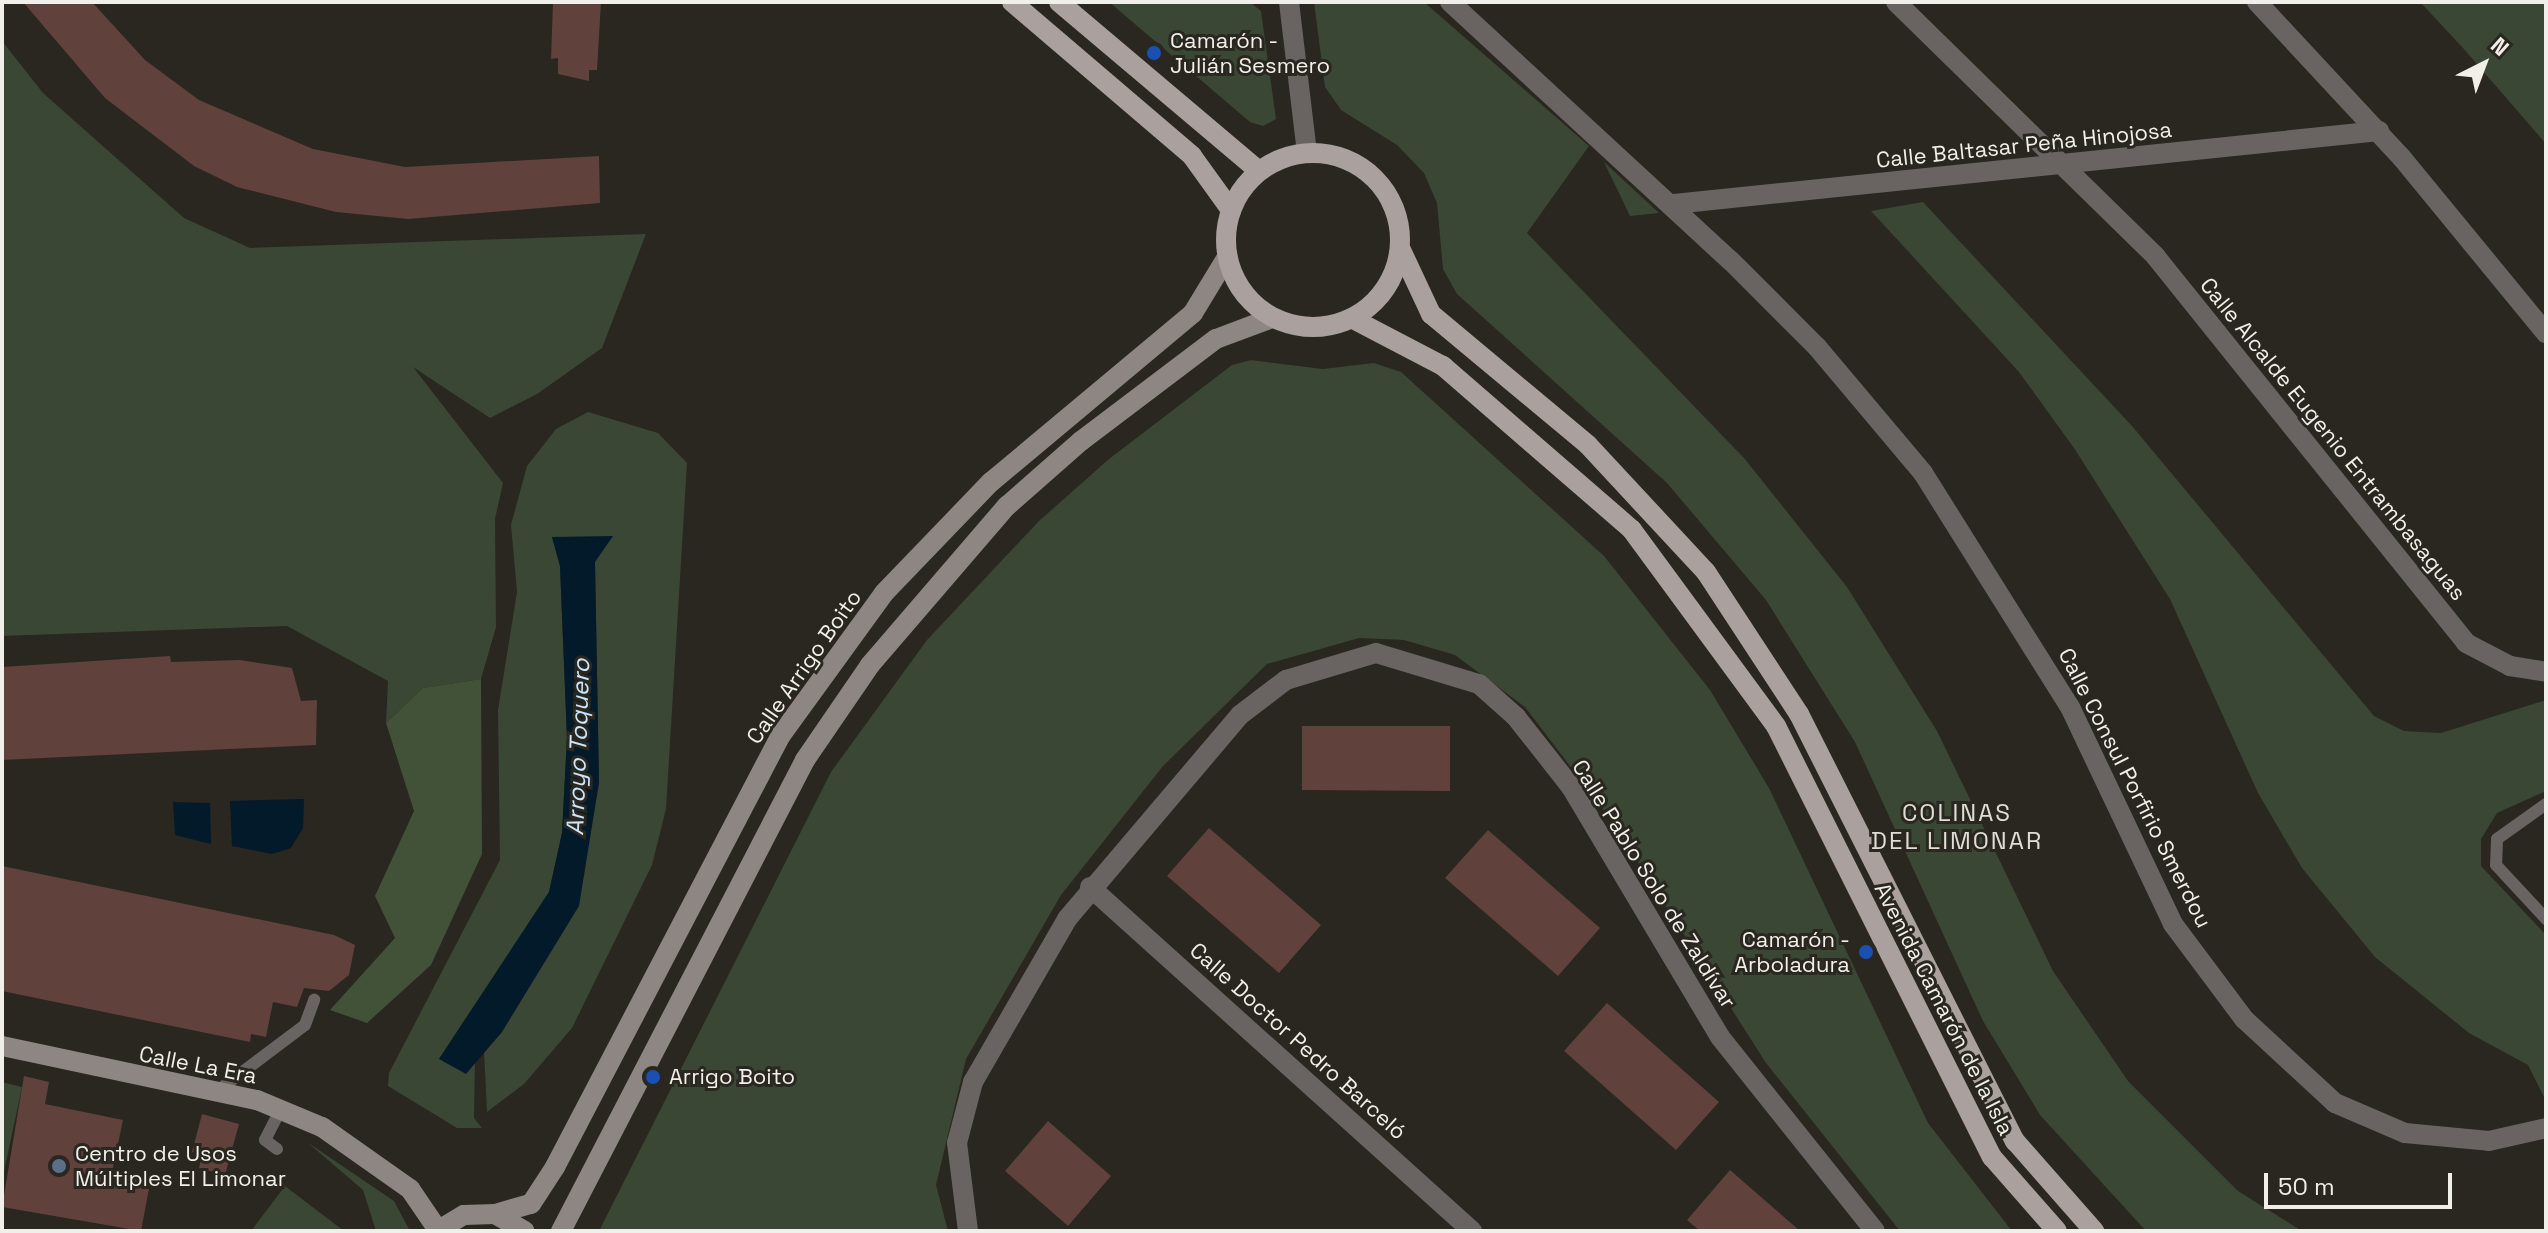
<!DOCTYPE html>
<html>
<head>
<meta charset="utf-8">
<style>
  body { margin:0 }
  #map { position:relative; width:2548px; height:1233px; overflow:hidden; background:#29271f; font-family:"Space Grotesk",sans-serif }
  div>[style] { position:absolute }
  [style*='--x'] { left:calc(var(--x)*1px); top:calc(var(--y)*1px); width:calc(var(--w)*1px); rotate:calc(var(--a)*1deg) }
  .green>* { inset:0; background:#3a4734 }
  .forest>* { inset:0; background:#425239 }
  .water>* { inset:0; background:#031a2b }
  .building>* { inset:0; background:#60413c }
  .service>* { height:12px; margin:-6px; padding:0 6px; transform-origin:6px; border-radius:6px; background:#696462 }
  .minor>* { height:20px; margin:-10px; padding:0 10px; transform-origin:10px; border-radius:10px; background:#696462 }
  .secondary>* { height:20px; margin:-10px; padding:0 10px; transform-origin:10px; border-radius:10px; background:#8e8683 }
  .primary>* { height:20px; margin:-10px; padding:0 10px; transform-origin:10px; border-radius:10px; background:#aaa09d }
  .primary>.ring { margin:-10px; padding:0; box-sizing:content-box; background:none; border:20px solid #aaa09d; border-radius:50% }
  .dots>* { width:22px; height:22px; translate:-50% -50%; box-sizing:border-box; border:4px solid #29271f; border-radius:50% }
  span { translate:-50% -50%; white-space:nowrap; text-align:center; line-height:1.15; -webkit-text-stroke:6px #29271f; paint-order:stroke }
  .poi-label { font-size:22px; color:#f0efe9 }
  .left { translate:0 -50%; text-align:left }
  .right { translate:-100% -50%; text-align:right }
  .street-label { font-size:22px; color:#f0efe9 }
  .water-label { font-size:24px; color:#c9e6fe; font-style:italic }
  .neighbourhood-label { font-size:24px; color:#e0ded3; letter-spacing:2px }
  .frame { position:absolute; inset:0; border:4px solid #f0efe9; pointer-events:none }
  .north { position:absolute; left:2444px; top:24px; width:80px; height:80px; -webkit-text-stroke:6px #29271f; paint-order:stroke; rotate:42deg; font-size:22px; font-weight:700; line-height:32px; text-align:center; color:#f0efe9 }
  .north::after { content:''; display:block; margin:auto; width:28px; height:36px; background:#f0efe9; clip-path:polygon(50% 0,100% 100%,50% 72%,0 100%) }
  .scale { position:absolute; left:2264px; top:1173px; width:188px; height:36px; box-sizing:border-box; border:4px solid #f0efe9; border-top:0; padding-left:10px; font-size:24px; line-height:28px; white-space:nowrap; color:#f0efe9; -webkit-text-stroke:6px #29271f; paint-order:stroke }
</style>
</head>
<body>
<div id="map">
  <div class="green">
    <i style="clip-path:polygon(1109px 2px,1250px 2px,1261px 11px,1276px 119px,1263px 126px,1250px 122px)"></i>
    <i style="clip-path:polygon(1314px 2px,1424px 2px,1589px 146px,1527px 233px,1744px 458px,1847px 587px,1937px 731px,2053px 971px,2128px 1081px,2238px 1191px,2302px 1231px,2146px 1231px,2040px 1115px,1983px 1021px,1855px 742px,1766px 600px,1667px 483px,1457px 294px,1443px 269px,1437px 203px,1424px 173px,1397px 145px,1341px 110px,1325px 87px)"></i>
    <i style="clip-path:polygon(2420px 2px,2546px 2px,2546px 144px,2463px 48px)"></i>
    <i style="clip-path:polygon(2px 41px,43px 93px,184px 218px,250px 248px,646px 234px,602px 348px,537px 394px,490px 418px,413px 367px,503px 483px,495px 519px,496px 627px,481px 679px,423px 688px,386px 723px,388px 681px,287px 626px,2px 636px)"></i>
    <i style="clip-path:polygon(1604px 162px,1659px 213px,1630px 216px)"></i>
    <i style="clip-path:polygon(1923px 202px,2132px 426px,2374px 716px,2404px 731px,2441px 733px,2546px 700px,2546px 791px,2497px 813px,2481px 839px,2481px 866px,2546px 935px,2546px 1101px,2528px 1065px,2469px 1033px,2375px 957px,2302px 868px,2258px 793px,2170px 599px,2074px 448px,2019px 372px,1871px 211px)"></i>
    <i style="clip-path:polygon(1251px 360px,1323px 369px,1374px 363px,1401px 372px,1604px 556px,1710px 690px,1769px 788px,1928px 1123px,2012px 1231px,1900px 1231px,1766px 1063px,1609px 817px,1525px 707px,1455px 655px,1404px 640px,1359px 638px,1267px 664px,1163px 766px,1061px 895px,966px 1059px,936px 1185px,948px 1231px,599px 1231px,831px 772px,927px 640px,1039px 521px,1109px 459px,1232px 365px)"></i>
    <i style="clip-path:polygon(588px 412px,658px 433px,687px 463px,666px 809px,652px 865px,572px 1028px,524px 1084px,487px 1112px,484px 1051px,502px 1032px,599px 783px,595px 562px,552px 537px,560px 566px,567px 738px,562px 833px,549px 892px,439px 1059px,475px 1060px,474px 1118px,482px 1128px,457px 1128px,388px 1086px,389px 1073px,500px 860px,498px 710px,517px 592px,511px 525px,527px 466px,556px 429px)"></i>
    <i style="clip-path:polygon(2px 1082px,22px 1087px,2px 1181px)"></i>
    <i style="clip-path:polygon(307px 1142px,394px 1201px,410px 1231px,376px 1231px,363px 1190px)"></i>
    <i style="clip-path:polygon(285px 1186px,344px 1231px,251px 1231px)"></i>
  </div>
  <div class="forest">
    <i style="clip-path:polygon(481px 679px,482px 854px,431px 965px,367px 1023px,330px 1010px,395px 938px,375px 896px,414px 811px,386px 723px,423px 688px)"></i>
  </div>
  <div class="water">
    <i style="clip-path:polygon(613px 536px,595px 562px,599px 783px,579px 906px,502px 1032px,466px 1074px,439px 1059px,549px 892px,562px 833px,567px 738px,560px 566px,552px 537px)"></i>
    <i style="clip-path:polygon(304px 799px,303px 828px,291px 848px,272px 854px,232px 846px,230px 801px)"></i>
    <i style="clip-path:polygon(173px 802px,210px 803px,211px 844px,175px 835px)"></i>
  </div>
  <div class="building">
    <i style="clip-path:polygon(23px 2px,92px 2px,145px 60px,199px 100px,313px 149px,405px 167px,599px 156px,600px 203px,408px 219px,336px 212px,237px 187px,194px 166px,105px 98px)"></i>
    <i style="clip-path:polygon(553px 2px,601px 2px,597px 70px,589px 70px,589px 81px,558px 74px,558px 58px,551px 59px)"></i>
    <i style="clip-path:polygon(170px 656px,171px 662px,240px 660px,292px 668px,301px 701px,317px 700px,316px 745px,2px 760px,2px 667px)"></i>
    <i style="clip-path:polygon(1302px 726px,1450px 726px,1450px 791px,1302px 790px)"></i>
    <i style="clip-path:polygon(1209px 828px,1321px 925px,1279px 973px,1167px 876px)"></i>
    <i style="clip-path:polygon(1488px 830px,1600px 928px,1558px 976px,1445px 878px)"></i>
    <i style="clip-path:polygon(2px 866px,334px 935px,355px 945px,349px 975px,329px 991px,304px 988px,297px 1007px,273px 1002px,266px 1037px,251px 1034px,250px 1042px,2px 991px)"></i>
    <i style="clip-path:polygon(1607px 1003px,1719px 1102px,1676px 1150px,1564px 1051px)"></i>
    <i style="clip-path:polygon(24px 1076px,49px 1082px,45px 1104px,123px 1120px,112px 1172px,151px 1178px,141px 1231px,2px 1207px)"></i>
    <i style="clip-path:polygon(202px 1114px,239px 1124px,225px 1175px,199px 1168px,202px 1155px,192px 1152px)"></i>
    <i style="clip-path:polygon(1048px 1121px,1111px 1176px,1068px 1226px,1005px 1171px)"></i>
    <i style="clip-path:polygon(1730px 1170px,1800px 1231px,1700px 1231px,1687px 1220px)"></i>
  </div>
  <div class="service">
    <i style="--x:2546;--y:804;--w:60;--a:144.5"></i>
    <i style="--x:2497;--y:839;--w:26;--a:92"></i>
    <i style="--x:2496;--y:865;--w:74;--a:47.2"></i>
    <i style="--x:216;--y:1092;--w:111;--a:-37"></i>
    <i style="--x:305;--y:1025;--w:27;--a:-70"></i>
    <i style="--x:277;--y:1149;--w:15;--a:-143"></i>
    <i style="--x:265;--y:1140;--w:34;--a:-63"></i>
  </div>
  <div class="minor">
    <i style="--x:1289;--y:2;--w:152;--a:83.2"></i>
    <i style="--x:1450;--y:2;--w:381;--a:42.7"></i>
    <i style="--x:1730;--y:260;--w:123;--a:45"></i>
    <i style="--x:1817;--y:347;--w:165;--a:49.9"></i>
    <i style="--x:1923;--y:473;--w:276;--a:57.9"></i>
    <i style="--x:2070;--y:707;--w:240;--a:64.6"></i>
    <i style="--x:2173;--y:924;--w:119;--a:53.2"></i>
    <i style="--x:2244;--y:1019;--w:124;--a:42.7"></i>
    <i style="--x:2335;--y:1103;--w:76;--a:23.2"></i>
    <i style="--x:2405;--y:1133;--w:84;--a:5.4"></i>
    <i style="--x:2489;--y:1141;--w:58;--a:-12.8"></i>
    <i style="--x:1896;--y:2;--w:364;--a:44.4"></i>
    <i style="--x:2156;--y:257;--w:495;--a:51.2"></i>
    <i style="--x:2466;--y:643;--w:50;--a:27.6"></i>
    <i style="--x:2510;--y:666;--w:36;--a:9"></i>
    <i style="--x:2257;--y:2;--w:213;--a:47.1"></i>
    <i style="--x:2402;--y:158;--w:227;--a:50.6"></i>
    <i style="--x:1674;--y:204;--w:709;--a:-5.91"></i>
    <i style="--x:1090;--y:887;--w:514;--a:42"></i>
    <i style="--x:968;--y:1231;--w:89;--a:-97.1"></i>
    <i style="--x:957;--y:1143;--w:63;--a:-75.3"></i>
    <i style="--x:973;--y:1082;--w:188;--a:-60"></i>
    <i style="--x:1067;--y:919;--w:267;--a:-49.7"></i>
    <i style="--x:1240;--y:715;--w:58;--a:-37.3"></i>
    <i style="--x:1286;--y:680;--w:94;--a:-16.7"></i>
    <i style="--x:1376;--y:653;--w:108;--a:16.8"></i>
    <i style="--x:1479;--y:684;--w:50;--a:41.7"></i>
    <i style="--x:1516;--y:717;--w:89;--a:51.8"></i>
    <i style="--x:1571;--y:787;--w:291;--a:59.2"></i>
    <i style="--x:1720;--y:1037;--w:248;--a:51.4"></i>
  </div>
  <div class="secondary">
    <i style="--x:2;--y:1046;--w:261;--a:12"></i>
    <i style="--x:257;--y:1100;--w:70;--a:22.6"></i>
    <i style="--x:322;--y:1127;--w:108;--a:35.2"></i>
    <i style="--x:410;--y:1189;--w:50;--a:55.7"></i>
    <i style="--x:495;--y:1214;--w:37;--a:-16"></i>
    <i style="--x:531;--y:1204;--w:44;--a:-57"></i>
    <i style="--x:555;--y:1167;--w:488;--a:-62.4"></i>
    <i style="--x:781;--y:735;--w:175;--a:-54"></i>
    <i style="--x:884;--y:593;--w:154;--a:-46.1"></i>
    <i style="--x:991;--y:482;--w:263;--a:-39.9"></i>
    <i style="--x:1193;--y:313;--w:66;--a:-58.7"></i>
    <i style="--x:437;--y:1231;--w:31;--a:-31"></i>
    <i style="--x:464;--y:1215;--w:31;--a:-2"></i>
    <i style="--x:495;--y:1214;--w:34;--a:30"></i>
    <i style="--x:561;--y:1231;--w:530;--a:-62.61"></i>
    <i style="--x:805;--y:760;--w:115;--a:-55.6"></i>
    <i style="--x:870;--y:665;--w:210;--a:-49.3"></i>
    <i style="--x:1007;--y:506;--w:98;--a:-41.3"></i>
    <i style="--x:1081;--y:441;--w:169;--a:-37.1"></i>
    <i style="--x:1216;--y:339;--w:60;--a:-20.6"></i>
  </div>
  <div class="primary">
    <i style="--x:1012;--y:2;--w:237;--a:40.5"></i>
    <i style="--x:1192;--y:156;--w:67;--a:54.2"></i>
    <i style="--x:1059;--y:2;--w:262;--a:40.2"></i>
    <i class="ring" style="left:1226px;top:153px;width:154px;height:154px"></i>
    <i style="--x:1401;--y:250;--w:71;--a:64.9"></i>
    <i style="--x:1431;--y:314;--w:204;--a:39.8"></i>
    <i style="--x:1588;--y:445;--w:173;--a:47.1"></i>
    <i style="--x:1706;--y:572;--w:170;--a:56.8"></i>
    <i style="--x:1799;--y:714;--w:479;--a:63.2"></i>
    <i style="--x:2015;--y:1141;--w:120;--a:48.7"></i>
    <i style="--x:1353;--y:319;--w:102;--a:27.6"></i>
    <i style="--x:1443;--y:366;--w:250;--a:40.9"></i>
    <i style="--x:1632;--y:530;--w:243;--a:53.7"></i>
    <i style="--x:1776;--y:726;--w:482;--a:63.4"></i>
    <i style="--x:1992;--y:1157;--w:98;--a:48.7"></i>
  </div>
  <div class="dots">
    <i style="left:1154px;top:53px;background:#1a4fb4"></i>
    <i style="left:1866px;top:952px;background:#1a4fb4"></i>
    <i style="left:653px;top:1077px;background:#1a4fb4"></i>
    <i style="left:59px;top:1166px;background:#5c6f8a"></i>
  </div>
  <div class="poi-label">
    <span class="left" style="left:1170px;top:53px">Camarón -<br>Julián Sesmero</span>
    <span class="right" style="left:1850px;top:952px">Camarón -<br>Arboladura</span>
    <span class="left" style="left:669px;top:1077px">Arrigo Boito</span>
    <span class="left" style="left:75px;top:1166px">Centro de Usos<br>Múltiples El Limonar</span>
  </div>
  <div class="street-label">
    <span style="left:2024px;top:145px;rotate:-6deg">Calle Baltasar Peña Hinojosa</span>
    <span style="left:2333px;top:439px;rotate:51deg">Calle Alcalde Eugenio Entrambasaguas</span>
    <span style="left:804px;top:667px;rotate:-55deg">Calle Arrigo Boito</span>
    <span style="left:2135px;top:788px;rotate:63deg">Calle Consul Porfirio Smerdou</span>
    <span style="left:1654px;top:884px;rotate:58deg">Calle Pablo Solo de Zaldívar</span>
    <span style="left:1944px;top:1009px;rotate:63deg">Avenida Camarón de la Isla</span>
    <span style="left:1298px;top:1041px;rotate:42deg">Calle Doctor Pedro Barceló</span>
    <span style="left:198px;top:1065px;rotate:11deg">Calle La Era</span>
  </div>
  <div class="water-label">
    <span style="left:578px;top:747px;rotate:-88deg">Arroyo Toquero</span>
  </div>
  <div class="neighbourhood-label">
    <span style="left:1957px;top:827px">COLINAS<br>DEL LIMONAR</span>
  </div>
  <div class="frame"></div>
  <div class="north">N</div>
  <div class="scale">50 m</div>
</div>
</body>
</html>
